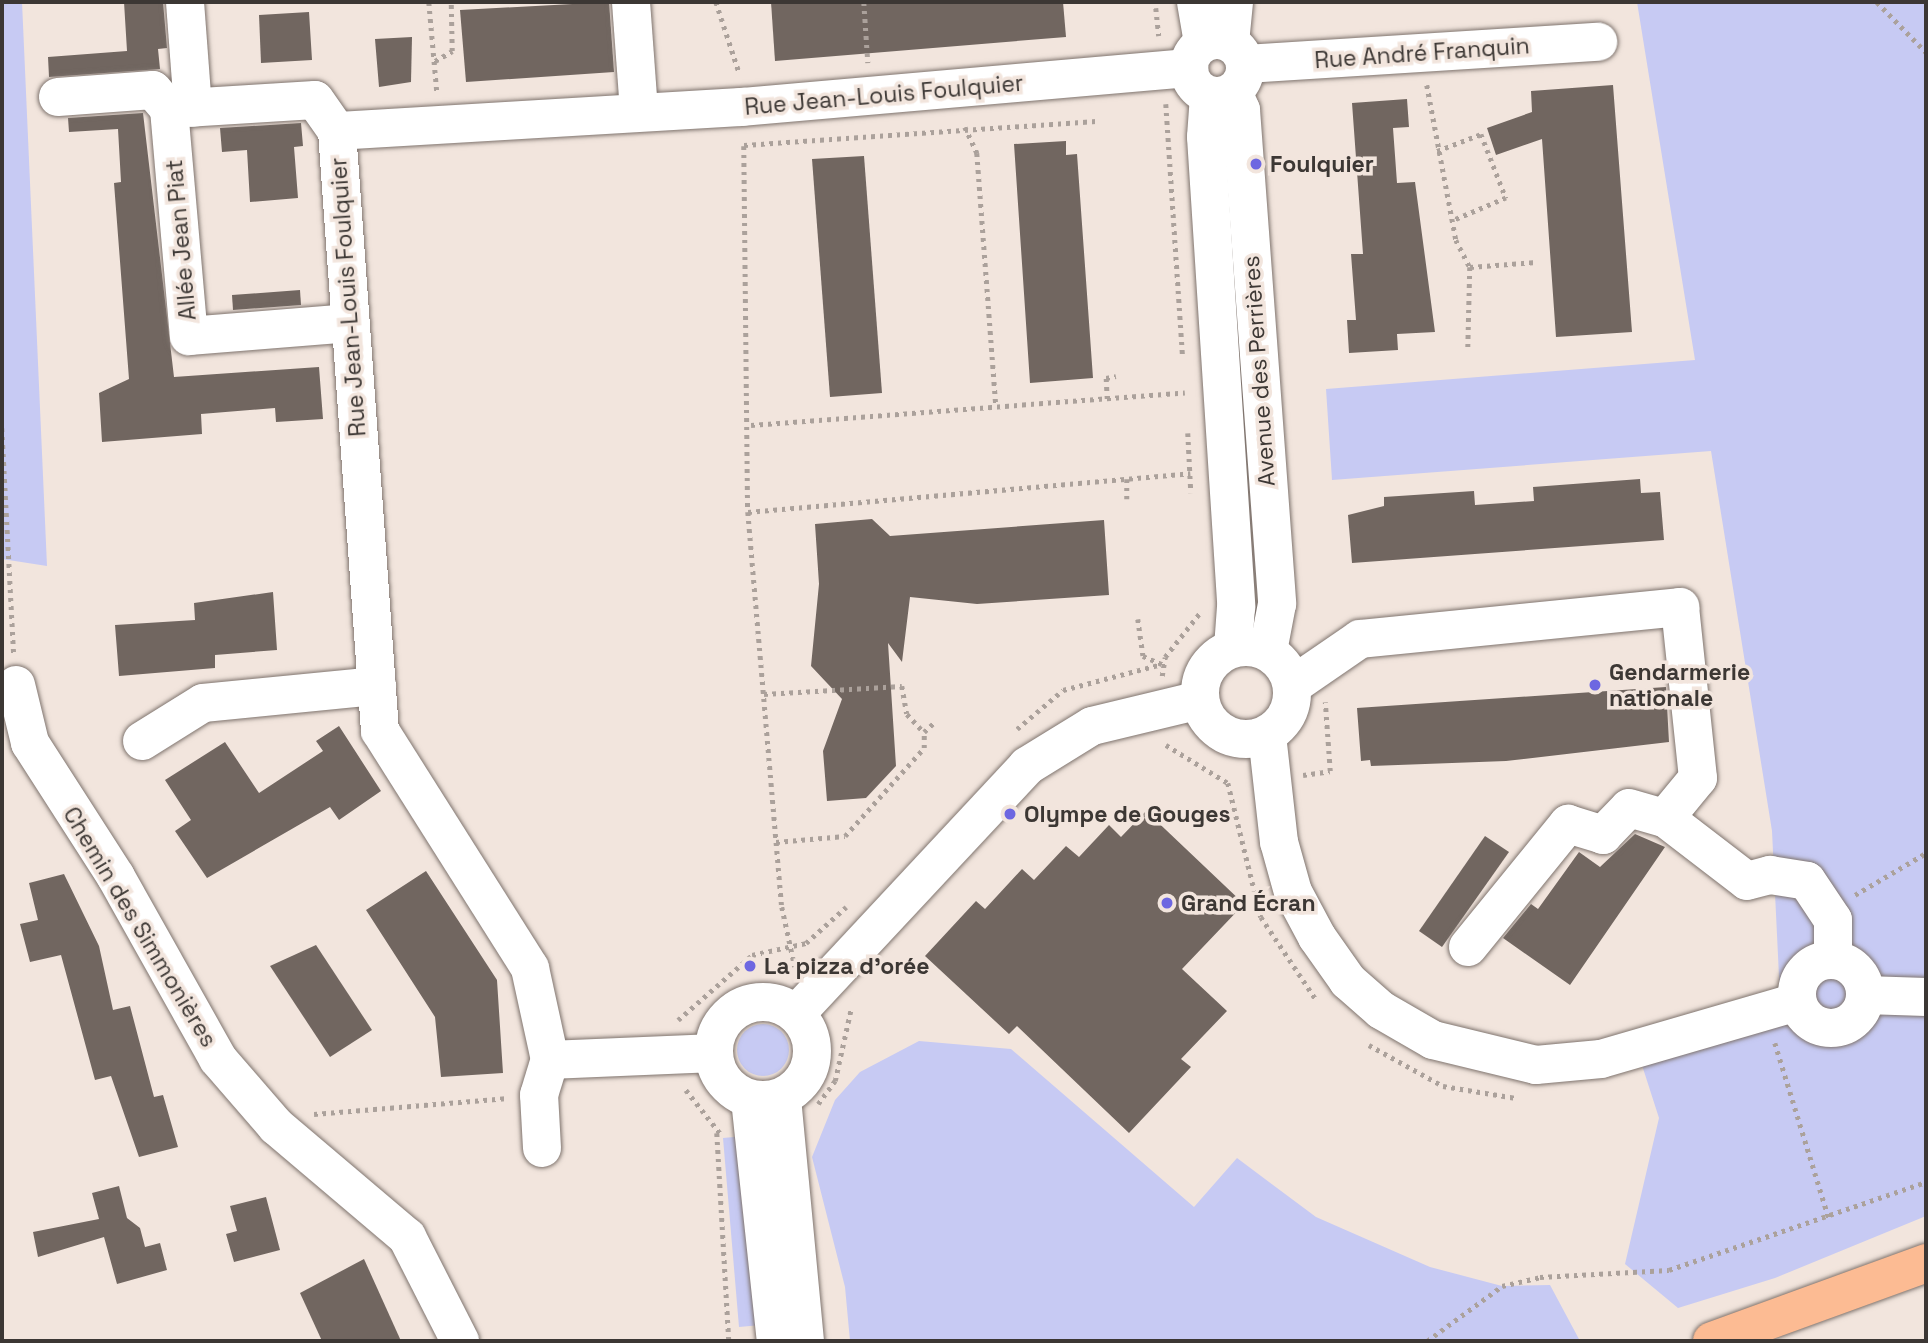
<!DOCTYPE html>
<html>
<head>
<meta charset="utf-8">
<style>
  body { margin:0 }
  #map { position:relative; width:1928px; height:1343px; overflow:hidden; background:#f2e5dd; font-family:"Space Grotesk",sans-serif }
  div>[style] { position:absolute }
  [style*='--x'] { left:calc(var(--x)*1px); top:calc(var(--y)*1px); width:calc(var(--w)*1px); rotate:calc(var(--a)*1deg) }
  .green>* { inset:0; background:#c7caf3 }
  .round { border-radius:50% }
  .building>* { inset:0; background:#716660 }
  .path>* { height:4.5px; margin-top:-2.25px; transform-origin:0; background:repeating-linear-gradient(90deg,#aba19b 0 3.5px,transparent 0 8.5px) }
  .roads { filter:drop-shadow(0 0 2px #7f746e) drop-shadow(0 0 2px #7f746e) }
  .minor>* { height:38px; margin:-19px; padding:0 19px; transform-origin:19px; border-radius:19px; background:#fff }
  .minor>.ring { margin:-19px; padding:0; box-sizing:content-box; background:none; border:38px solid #fff; border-radius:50% }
  .major>* { height:38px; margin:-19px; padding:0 19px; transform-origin:19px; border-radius:19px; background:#fcbb93 }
  .dots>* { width:19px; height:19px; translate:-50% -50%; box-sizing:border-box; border:4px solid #f2e5dd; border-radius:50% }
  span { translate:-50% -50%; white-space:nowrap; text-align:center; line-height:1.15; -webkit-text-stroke:7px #f2e5dd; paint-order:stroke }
  .street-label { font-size:23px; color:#3c3734 }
  .poi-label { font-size:23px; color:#3c3734; font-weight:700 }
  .left { translate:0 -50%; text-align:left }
  .frame { position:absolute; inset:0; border:4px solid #3c3734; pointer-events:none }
</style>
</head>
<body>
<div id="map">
  <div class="green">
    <i style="clip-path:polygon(2px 2px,22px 2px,47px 566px,2px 559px)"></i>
    <i style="clip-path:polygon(1637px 2px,1926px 2px,1926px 1216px,1775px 1278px,1678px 1308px,1625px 1264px,1659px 1118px,1640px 1059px,1781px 1018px,1772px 831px,1711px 451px,1332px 480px,1326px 389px,1695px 360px)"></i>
    <i class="round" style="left:737px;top:1024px;width:52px;height:52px"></i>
    <i style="clip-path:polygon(919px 1041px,1011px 1049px,1194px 1207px,1237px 1158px,1316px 1217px,1430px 1267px,1502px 1286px,1550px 1285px,1580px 1341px,850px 1341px,845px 1287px,812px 1157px,835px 1100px,860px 1072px)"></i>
    <i style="clip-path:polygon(745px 1136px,761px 1325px,739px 1327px,723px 1138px)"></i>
  </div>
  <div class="building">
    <i style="clip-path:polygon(124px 2px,163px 2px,167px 48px,158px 49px,160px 69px,49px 77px,48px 57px,127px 51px)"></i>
    <i style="clip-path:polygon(609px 2px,614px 72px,466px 82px,460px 10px)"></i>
    <i style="clip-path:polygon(771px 2px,1063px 2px,1066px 37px,775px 61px)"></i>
    <i style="clip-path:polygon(309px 12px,312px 60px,261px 63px,259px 15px)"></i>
    <i style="clip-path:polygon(412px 37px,411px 82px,379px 87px,375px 39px)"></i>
    <i style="clip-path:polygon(1613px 85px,1632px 332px,1556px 337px,1542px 139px,1496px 155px,1487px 128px,1532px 112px,1531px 91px)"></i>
    <i style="clip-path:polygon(1407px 99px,1409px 127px,1393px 128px,1397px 183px,1415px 182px,1435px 332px,1397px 334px,1398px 350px,1349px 353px,1347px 320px,1356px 320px,1351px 254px,1363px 254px,1352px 103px)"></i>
    <i style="clip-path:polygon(143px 113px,174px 377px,319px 367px,323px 419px,276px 422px,275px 408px,201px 414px,202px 434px,102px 442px,99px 393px,129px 379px,114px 183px,121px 182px,118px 129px,69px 132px,68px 118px)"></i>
    <i style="clip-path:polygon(301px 123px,303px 146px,294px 147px,298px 198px,250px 202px,247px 150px,222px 152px,220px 128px)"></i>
    <i style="clip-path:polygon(1066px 141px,1066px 155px,1077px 154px,1093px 378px,1030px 383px,1014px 144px)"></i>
    <i style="clip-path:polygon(864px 156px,882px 393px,830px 397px,812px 159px)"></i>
    <i style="clip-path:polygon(300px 290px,301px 305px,233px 310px,232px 295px)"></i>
    <i style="clip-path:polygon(1640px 479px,1641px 493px,1660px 492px,1664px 540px,1352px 563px,1348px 515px,1384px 506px,1384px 497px,1474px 491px,1475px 505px,1534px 501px,1533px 487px)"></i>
    <i style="clip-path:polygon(872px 519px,890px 536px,1104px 520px,1109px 595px,977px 604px,910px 597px,902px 662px,888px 643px,896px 766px,866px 798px,827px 801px,823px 751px,842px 699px,811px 666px,819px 584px,815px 524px)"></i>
    <i style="clip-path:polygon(273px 592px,277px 650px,215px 655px,215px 668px,119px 676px,115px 625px,195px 620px,194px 603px)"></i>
    <i style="clip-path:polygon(1666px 687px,1669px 742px,1506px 761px,1371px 766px,1370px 760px,1361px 761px,1357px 708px)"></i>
    <i style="clip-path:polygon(339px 726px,381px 791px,339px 820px,330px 807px,207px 878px,175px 831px,191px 820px,165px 780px,225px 742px,259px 793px,323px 751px,316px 741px)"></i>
    <i style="clip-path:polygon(1146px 811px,1244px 904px,1182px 969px,1227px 1011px,1181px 1059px,1191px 1067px,1129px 1133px,1017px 1026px,1009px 1034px,925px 956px,976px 901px,985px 909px,1022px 869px,1034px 880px,1066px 846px,1079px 857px,1109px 825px,1121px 837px)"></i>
    <i style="clip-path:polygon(1635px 834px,1665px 847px,1570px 985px,1503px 938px,1531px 904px,1538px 909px,1579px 852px,1600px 867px)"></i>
    <i style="clip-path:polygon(1485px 836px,1509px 852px,1442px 947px,1419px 931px)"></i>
    <i style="clip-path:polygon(426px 871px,497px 980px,503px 1073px,441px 1077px,435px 1017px,366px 910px)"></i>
    <i style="clip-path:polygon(64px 874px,99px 946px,113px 1010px,130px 1006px,154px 1097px,163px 1095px,178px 1147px,139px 1157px,111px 1076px,95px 1080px,61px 955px,30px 962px,20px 924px,38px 920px,29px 883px)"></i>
    <i style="clip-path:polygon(316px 945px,372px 1030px,330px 1057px,270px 966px)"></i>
    <i style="clip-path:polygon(119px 1186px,127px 1218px,140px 1228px,145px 1247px,160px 1243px,167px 1270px,117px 1284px,104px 1237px,38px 1257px,33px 1232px,99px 1219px,92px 1193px)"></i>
    <i style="clip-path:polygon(266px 1197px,280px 1250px,234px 1262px,226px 1234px,237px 1231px,230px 1206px)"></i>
    <i style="clip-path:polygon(364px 1259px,401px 1341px,322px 1341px,300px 1293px)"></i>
  </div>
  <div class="path">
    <i style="--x:429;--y:2;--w:90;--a:84.9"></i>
    <i style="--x:716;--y:2;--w:74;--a:71.8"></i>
    <i style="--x:864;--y:2;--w:61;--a:86.2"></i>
    <i style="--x:1877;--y:2;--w:70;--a:45.6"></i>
    <i style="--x:1156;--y:8;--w:28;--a:84"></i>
    <i style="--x:435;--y:61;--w:20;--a:-30"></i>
    <i style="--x:452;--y:51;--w:49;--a:-91.2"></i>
    <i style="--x:1427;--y:85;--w:158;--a:79.4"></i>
    <i style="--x:1456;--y:240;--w:30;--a:63"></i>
    <i style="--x:1470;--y:267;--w:81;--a:91.4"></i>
    <i style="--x:1166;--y:104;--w:255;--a:86.2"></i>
    <i style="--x:965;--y:127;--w:29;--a:65"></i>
    <i style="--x:977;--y:153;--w:255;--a:85.7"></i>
    <i style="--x:744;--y:145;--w:353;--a:-3.9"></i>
    <i style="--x:744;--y:146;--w:366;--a:89.4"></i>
    <i style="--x:748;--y:512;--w:396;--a:85.1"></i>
    <i style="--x:782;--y:907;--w:61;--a:77.8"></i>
    <i style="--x:1437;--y:151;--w:47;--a:-21.1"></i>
    <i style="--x:1481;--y:134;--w:69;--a:68.7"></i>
    <i style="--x:1506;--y:198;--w:59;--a:156.9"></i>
    <i style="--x:1470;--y:267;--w:66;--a:-4.3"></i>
    <i style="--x:1107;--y:399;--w:21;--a:-93"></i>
    <i style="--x:1106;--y:378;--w:10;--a:-11"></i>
    <i style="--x:751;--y:425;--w:435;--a:-4.3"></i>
    <i style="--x:2;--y:428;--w:226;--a:87"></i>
    <i style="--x:1188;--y:433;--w:60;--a:87.1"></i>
    <i style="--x:1127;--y:479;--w:20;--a:90"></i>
    <i style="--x:748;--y:512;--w:444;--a:-5"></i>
    <i style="--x:1138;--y:619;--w:37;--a:82"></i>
    <i style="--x:1143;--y:656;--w:21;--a:23"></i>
    <i style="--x:1162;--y:676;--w:19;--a:-81"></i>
    <i style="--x:1165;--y:657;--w:55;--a:-51.7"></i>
    <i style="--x:764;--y:694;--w:138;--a:-3.3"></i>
    <i style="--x:902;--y:686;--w:28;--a:80"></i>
    <i style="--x:907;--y:714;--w:25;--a:47"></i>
    <i style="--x:924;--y:732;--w:16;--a:-43"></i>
    <i style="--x:1017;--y:729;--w:60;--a:-40.3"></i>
    <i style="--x:1063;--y:690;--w:102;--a:-14.7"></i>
    <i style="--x:1166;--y:745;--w:73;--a:31.5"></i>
    <i style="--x:1228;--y:783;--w:138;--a:76.2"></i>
    <i style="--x:1261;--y:917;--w:101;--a:56.3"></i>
    <i style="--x:1303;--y:775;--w:27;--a:-8"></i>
    <i style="--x:1330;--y:771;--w:69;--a:-94.1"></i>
    <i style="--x:776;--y:842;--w:69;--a:-5"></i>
    <i style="--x:845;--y:836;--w:118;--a:-48.1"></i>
    <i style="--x:924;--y:748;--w:16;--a:-90"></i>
    <i style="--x:1855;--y:895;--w:82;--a:-30.6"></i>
    <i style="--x:678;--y:1020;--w:98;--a:-41.3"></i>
    <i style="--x:752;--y:955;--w:55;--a:-12.5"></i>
    <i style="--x:806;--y:943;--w:54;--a:-42"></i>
    <i style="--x:1775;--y:1043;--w:183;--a:72.9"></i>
    <i style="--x:1369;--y:1045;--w:85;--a:29"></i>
    <i style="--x:1443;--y:1086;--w:74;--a:9.3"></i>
    <i style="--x:686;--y:1090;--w:55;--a:51.7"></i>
    <i style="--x:818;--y:1104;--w:29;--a:-54"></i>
    <i style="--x:835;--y:1081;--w:74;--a:-77.5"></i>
    <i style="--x:314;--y:1114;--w:195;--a:-4.7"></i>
    <i style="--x:717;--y:1133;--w:208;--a:86.7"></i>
    <i style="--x:1427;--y:1341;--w:93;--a:-36.3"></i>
    <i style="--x:1502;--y:1286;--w:39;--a:-13"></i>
    <i style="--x:1540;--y:1277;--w:129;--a:-3.1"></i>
    <i style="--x:1669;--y:1270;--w:272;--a:-18.9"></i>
  </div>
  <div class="roads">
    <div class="minor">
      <i style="--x:185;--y:2;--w:106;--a:85.7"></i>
      <i style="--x:631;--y:2;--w:110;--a:85.8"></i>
      <i style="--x:1196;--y:2;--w:42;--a:80.3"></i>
      <i class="ring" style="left:1189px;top:40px;width:18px;height:18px"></i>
      <i style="--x:1230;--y:43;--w:41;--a:-84.4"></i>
      <i style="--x:1245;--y:64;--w:354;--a:-3.6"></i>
      <i style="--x:1233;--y:92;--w:20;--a:66"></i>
      <i style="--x:1241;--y:110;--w:495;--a:85.8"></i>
      <i style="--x:1277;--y:604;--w:48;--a:100.8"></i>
      <i style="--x:1209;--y:96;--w:41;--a:94.2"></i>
      <i style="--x:1206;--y:137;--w:471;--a:86.3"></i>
      <i style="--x:1236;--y:607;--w:41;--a:94.2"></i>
      <i style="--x:58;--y:97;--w:95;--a:-4.2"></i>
      <i style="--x:153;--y:90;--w:25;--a:50"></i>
      <i style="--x:169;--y:109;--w:146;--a:-3.5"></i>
      <i style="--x:315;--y:100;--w:38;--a:55"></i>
      <i style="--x:169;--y:109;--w:228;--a:85"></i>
      <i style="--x:189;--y:336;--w:162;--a:-4.6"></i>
      <i class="ring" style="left:1200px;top:647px;width:54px;height:54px"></i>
      <i style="--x:16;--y:685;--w:60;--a:76.4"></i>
      <i style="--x:30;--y:743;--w:159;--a:57.3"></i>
      <i style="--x:116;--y:877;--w:209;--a:60.7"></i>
      <i style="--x:218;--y:1059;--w:89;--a:49.1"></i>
      <i style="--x:276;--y:1126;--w:172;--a:40.3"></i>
      <i style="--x:407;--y:1237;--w:117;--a:63"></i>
      <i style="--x:1293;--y:685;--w:81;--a:-34.5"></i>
      <i style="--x:1360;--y:639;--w:322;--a:-5.7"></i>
      <i style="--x:1680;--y:607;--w:172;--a:84"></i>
      <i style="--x:1698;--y:778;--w:52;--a:129.5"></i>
      <i style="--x:1267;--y:735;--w:108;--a:83.6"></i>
      <i style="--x:1279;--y:842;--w:52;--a:74.4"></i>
      <i style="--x:1293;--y:892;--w:51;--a:61.9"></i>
      <i style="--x:1317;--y:937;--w:54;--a:54.8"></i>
      <i style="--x:1348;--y:981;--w:44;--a:41.3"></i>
      <i style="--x:1381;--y:1010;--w:60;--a:30"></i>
      <i style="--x:1433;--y:1040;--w:106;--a:13.6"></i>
      <i style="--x:1536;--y:1065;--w:65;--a:-5.3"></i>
      <i style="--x:1601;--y:1059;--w:204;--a:-16.2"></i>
      <i style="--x:142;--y:741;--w:72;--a:-31.9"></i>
      <i style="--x:203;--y:703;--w:175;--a:-5.6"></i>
      <i style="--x:1468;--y:947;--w:159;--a:-50.9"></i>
      <i style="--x:1568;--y:824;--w:37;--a:17"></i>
      <i style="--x:1603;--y:835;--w:37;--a:-46"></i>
      <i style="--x:1629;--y:808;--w:37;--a:16"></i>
      <i style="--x:1665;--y:818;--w:103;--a:37.5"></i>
      <i style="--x:1747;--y:881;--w:24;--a:-15"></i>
      <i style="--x:1770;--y:875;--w:37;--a:9"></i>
      <i style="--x:1807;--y:881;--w:47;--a:56.3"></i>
      <i style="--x:1833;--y:920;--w:40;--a:90"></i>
      <i class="ring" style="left:1797px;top:960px;width:30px;height:30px"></i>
      <i style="--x:1865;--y:995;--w:61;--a:1.9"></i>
      <i class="ring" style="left:714px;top:1002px;width:60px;height:60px"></i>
      <i style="--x:796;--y:1014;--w:339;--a:-47"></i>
      <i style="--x:1027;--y:766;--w:76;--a:-31.6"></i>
      <i style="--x:1092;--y:726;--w:111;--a:-13.5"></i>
      <i style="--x:550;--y:1060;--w:94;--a:-102.3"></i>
      <i style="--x:530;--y:968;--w:280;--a:-122.3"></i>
      <i style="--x:380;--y:731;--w:602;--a:-94.1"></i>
      <i style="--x:337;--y:131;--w:406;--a:-3.4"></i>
      <i style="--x:742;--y:107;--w:449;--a:-5"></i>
      <i style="--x:550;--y:1060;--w:164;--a:-2.4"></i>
      <i style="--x:782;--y:1098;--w:244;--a:84.6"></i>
      <i style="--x:750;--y:1099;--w:243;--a:83.9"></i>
      <i style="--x:542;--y:1148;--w:53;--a:-93.2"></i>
      <i style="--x:539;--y:1095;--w:37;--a:-73"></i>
    </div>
    <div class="major">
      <i style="--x:1712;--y:1341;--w:228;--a:-20"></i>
    </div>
  </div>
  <div class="dots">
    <i style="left:1256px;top:164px;background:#6d67e1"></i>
    <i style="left:1595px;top:685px;background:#6d67e1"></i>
    <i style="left:1010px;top:814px;background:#6d67e1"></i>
    <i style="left:1167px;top:903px;background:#6d67e1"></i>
    <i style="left:750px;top:966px;background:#6d67e1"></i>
  </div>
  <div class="street-label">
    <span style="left:1422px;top:53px;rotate:-4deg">Rue André Franquin</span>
    <span style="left:884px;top:95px;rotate:-5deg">Rue Jean-Louis Foulquier</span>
    <span style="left:181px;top:240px;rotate:-95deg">Allée Jean Piat</span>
    <span style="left:348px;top:297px;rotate:-94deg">Rue Jean-Louis Foulquier</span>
    <span style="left:1259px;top:371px;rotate:-94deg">Avenue des Perrières</span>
    <span style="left:140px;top:927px;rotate:59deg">Chemin des Simmonières</span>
  </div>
  <div class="poi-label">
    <span class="left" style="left:1270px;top:164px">Foulquier</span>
    <span class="left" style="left:1609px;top:685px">Gendarmerie<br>nationale</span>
    <span class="left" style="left:1024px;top:814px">Olympe de Gouges</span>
    <span class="left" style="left:1181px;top:903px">Grand Écran</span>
    <span class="left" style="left:764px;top:966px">La pizza d'orée</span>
  </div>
  <div class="frame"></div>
</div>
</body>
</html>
